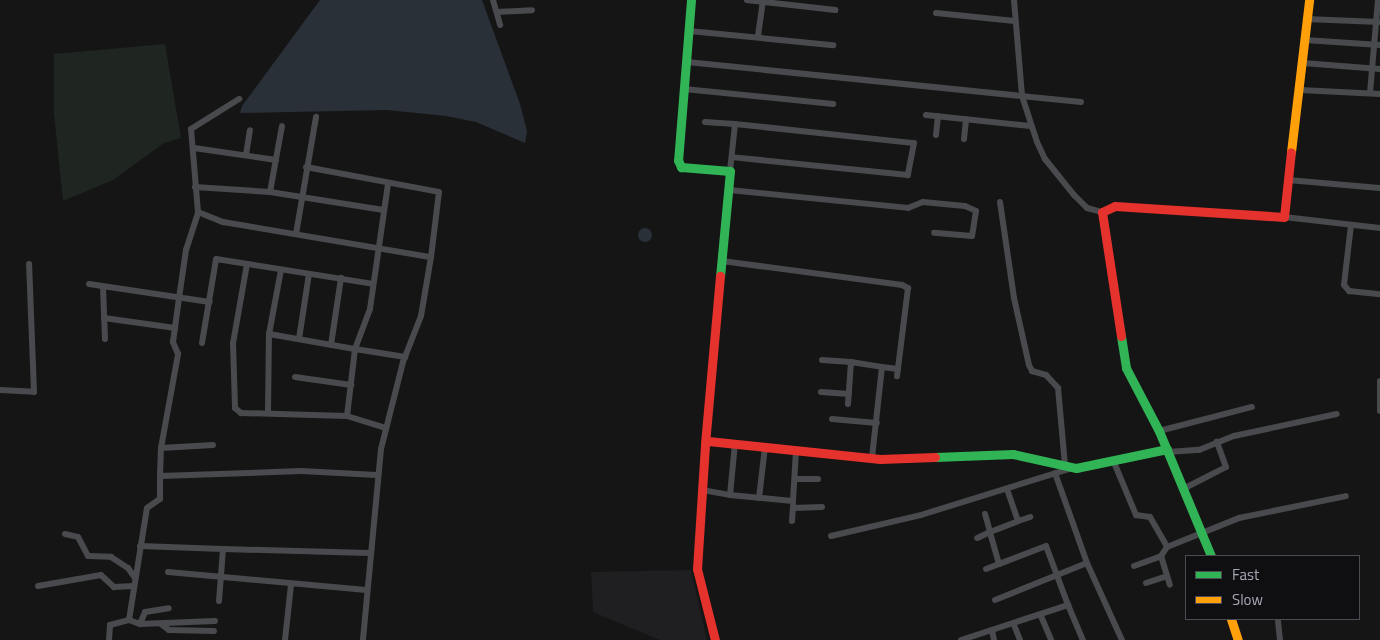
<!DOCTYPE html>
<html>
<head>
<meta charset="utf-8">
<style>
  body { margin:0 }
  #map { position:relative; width:1380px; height:640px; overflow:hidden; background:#151515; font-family:"Titillium Web",sans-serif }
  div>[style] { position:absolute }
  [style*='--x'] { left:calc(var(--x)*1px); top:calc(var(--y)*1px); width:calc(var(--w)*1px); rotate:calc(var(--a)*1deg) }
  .built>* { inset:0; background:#1f1f21 }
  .green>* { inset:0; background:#1f2520 }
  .water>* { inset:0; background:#2a3038 }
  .round { border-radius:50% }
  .street>* { height:6px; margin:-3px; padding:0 3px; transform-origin:3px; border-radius:3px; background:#494a4e }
  .fast>* { height:9px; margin:-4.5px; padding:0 4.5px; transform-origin:4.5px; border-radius:4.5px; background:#30b455 }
  .slow>* { height:9px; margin:-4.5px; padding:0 4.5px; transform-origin:4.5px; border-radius:4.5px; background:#ff9f0a }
  .jam>* { height:9px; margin:-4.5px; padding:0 4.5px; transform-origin:4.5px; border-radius:4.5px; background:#e5322d }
  span { translate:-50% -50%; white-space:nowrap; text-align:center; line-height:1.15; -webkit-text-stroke:4.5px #0f0f11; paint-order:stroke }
  .legend { position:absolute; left:1185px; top:555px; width:175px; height:65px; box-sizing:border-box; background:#0f0f11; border:1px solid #4b4c53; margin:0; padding:6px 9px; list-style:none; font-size:15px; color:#a6a8b6 }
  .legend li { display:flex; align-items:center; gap:10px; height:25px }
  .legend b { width:25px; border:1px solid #4b4c53 }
</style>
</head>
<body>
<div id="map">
  <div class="built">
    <i style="clip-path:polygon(691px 570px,707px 640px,660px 640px,593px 612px,591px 572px)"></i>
  </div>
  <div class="green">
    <i style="clip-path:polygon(165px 44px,181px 138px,164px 143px,113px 180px,63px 201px,54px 114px,54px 54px)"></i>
  </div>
  <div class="water">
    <i style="clip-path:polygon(320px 0,482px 0,520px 104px,527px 131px,525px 143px,476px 122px,446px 116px,387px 110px,240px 113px,242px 106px)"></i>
    <i class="round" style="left:638px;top:228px;width:14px;height:14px"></i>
  </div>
  <div class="street">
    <i style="--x:493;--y:0;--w:26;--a:74"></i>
    <i style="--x:747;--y:0;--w:89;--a:6.5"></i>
    <i style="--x:1014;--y:0;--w:96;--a:85.2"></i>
    <i style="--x:1022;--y:96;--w:48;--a:71.9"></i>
    <i style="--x:1037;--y:142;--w:19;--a:65"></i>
    <i style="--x:1045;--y:159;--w:46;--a:51.1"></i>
    <i style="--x:1074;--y:195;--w:18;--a:45"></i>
    <i style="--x:1087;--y:208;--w:16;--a:15"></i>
    <i style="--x:497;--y:12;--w:35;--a:-3"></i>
    <i style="--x:936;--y:13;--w:79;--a:5.8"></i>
    <i style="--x:1306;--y:19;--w:73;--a:2.4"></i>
    <i style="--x:689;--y:31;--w:145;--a:5.6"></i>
    <i style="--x:758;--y:36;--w:34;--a:-82"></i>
    <i style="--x:1305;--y:40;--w:75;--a:3.8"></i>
    <i style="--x:687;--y:62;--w:396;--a:5.8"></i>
    <i style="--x:1303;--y:63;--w:77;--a:4.5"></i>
    <i style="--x:684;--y:89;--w:150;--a:5.7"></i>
    <i style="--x:1300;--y:90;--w:80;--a:2.9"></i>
    <i style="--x:1370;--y:93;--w:93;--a:-85.1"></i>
    <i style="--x:926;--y:115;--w:105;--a:6"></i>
    <i style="--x:705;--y:122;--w:30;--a:4"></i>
    <i style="--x:936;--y:135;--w:19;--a:-84"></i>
    <i style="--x:964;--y:139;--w:20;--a:-84"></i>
    <i style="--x:194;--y:148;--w:83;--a:8.3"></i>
    <i style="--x:246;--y:155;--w:25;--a:-81"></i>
    <i style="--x:306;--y:167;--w:135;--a:10.6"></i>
    <i style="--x:439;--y:192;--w:65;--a:97"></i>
    <i style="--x:730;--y:171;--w:47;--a:-83.9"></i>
    <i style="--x:735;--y:124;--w:180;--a:6.1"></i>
    <i style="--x:914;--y:143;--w:33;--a:101"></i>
    <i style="--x:908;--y:175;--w:177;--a:-174.2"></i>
    <i style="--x:1288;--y:180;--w:92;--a:5"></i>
    <i style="--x:388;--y:184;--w:126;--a:98.2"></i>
    <i style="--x:370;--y:309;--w:43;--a:110.6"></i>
    <i style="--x:355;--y:349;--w:51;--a:9.1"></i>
    <i style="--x:195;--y:187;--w:75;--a:3.8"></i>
    <i style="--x:270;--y:192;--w:115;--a:9"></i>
    <i style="--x:729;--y:190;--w:180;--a:5.7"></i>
    <i style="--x:908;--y:208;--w:16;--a:-22"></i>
    <i style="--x:923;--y:202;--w:42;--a:5.4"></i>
    <i style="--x:965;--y:206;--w:12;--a:24"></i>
    <i style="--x:976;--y:211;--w:25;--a:99"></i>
    <i style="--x:972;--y:236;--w:38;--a:-175"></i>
    <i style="--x:270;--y:192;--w:67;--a:-79.7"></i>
    <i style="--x:1000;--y:202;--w:97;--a:81.7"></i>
    <i style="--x:1014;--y:298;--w:69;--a:77.4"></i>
    <i style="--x:1029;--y:365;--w:7;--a:63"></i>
    <i style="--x:1032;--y:371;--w:15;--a:16"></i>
    <i style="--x:1046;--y:375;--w:18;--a:47"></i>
    <i style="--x:1058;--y:388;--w:77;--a:84.8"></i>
    <i style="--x:198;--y:212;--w:27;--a:22"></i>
    <i style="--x:223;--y:222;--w:211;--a:9.6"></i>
    <i style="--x:431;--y:257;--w:60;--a:99.6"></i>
    <i style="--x:421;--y:316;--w:49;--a:111.4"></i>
    <i style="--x:403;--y:362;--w:90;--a:104.2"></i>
    <i style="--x:381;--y:449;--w:192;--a:95.4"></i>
    <i style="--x:1284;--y:217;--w:97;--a:6.5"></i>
    <i style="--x:1351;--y:225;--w:60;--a:96.7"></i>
    <i style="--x:1344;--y:285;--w:8;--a:50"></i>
    <i style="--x:1349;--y:291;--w:31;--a:6"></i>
    <i style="--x:296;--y:234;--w:119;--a:-80.3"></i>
    <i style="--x:722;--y:261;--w:182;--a:7.6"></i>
    <i style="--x:902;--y:285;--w:7;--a:27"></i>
    <i style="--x:908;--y:288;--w:89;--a:97.1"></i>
    <i style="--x:247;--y:264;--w:80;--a:100"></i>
    <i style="--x:233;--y:343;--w:65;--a:88.2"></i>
    <i style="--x:235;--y:408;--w:8;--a:40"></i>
    <i style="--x:241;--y:413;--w:106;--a:1.6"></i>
    <i style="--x:281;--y:270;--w:65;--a:100.6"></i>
    <i style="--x:269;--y:334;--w:87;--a:9.9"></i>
    <i style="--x:355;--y:349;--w:67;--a:96.8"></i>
    <i style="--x:347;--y:416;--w:41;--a:17.1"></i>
    <i style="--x:89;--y:284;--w:122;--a:8.5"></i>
    <i style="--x:103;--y:287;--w:52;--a:87.8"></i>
    <i style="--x:104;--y:318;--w:72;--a:8"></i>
    <i style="--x:299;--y:339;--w:66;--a:-81.3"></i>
    <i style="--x:202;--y:343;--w:85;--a:-80.5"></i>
    <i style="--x:216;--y:259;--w:159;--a:9"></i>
    <i style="--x:331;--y:345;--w:68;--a:-81.5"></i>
    <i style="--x:822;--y:360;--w:29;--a:4"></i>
    <i style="--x:882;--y:367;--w:16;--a:7"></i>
    <i style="--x:295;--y:377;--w:57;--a:8.1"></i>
    <i style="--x:1380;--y:381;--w:30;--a:90"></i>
    <i style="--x:0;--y:390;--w:34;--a:3"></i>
    <i style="--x:34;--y:392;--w:128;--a:-92.2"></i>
    <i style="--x:821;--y:392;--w:28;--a:4"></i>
    <i style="--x:848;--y:404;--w:42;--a:-85.9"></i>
    <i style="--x:851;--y:362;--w:31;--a:9"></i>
    <i style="--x:882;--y:367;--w:92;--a:96.3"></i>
    <i style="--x:268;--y:412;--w:78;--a:-89.3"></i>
    <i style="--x:832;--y:419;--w:45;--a:5.1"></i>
    <i style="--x:1159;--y:431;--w:96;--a:-14.5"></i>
    <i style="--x:161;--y:448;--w:52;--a:-3.3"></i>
    <i style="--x:1168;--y:452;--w:31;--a:-4"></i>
    <i style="--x:1199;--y:450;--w:38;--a:-22"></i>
    <i style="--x:1234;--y:436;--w:105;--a:-12.1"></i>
    <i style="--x:1113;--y:460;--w:60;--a:67.3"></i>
    <i style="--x:1136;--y:515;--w:14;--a:8"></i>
    <i style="--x:1150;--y:517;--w:34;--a:60"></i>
    <i style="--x:1167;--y:547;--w:78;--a:-21.9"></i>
    <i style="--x:1239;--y:518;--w:109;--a:-11.6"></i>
    <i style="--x:1055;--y:473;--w:96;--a:70.4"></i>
    <i style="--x:1087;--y:563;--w:85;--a:65.6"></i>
    <i style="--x:160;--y:476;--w:28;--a:-88"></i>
    <i style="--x:161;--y:448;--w:96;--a:-79.7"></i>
    <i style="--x:178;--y:354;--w:13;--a:-113"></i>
    <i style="--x:173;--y:342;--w:44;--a:-82.2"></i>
    <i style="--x:179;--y:298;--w:49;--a:-81.7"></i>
    <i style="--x:186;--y:250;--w:40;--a:-72"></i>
    <i style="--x:198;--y:212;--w:83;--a:-94.8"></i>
    <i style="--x:191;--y:129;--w:57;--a:-32"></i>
    <i style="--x:795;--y:479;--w:23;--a:0"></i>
    <i style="--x:1183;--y:489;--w:48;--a:-27.1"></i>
    <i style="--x:1226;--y:467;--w:27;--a:-110"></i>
    <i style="--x:702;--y:490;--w:28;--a:10"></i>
    <i style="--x:730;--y:495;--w:52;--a:-84.5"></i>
    <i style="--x:730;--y:495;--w:63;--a:5.4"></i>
    <i style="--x:793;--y:501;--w:51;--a:-86.6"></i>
    <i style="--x:759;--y:498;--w:51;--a:-83.3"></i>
    <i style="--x:793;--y:508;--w:29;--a:-2"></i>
    <i style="--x:985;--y:514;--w:19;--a:74"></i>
    <i style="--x:990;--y:532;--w:30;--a:-21"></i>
    <i style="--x:1018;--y:521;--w:34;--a:-109"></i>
    <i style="--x:792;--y:521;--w:16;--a:-86"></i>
    <i style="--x:1018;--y:521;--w:13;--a:-18"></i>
    <i style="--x:65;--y:534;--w:13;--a:13"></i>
    <i style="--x:78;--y:537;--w:21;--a:62"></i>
    <i style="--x:88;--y:556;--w:23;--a:2"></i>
    <i style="--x:111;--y:557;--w:20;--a:33"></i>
    <i style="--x:128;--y:568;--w:12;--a:55"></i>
    <i style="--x:831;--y:536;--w:92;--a:-13.1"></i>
    <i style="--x:921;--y:515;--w:158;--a:-17.3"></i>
    <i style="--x:140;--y:546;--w:83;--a:2.1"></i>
    <i style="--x:1161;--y:556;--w:30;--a:73"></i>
    <i style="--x:1134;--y:566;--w:29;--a:-20"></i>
    <i style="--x:1161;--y:556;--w:11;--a:-56"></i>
    <i style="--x:986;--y:569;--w:14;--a:-21"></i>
    <i style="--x:168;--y:572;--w:199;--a:5.2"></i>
    <i style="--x:1146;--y:583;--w:22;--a:-18"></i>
    <i style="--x:38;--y:586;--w:64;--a:-9.9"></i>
    <i style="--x:101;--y:575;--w:18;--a:43"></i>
    <i style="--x:114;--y:587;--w:20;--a:-3"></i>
    <i style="--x:995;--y:600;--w:99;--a:-21.9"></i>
    <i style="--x:219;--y:601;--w:52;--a:-85.6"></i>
    <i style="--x:223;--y:549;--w:146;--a:1.6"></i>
    <i style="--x:1068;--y:605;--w:38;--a:67"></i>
    <i style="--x:1041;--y:616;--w:26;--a:67"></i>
    <i style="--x:129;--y:620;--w:12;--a:20"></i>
    <i style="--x:140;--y:624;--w:75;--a:-2.3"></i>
    <i style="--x:1278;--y:621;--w:19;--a:84"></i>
    <i style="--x:140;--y:624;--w:13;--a:-67"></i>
    <i style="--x:145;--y:612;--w:24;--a:-9"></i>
    <i style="--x:161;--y:624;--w:10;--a:37"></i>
    <i style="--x:169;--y:630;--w:45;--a:1.3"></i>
    <i style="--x:1014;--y:625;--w:16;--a:68"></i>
    <i style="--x:992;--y:630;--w:10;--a:79"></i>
    <i style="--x:109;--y:640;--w:15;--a:-86"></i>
    <i style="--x:110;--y:625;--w:20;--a:-15"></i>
    <i style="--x:129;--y:620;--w:113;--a:-80.9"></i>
    <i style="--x:147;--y:508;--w:16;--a:-35"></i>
    <i style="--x:160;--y:499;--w:23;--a:-90"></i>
    <i style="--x:160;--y:476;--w:141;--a:-2"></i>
    <i style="--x:301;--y:471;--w:76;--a:3"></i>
    <i style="--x:285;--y:640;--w:55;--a:-83.8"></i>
    <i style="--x:961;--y:640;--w:113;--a:-18.1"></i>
    <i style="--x:1068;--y:605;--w:63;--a:-110.4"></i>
    <i style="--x:1046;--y:546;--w:50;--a:159"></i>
    <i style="--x:999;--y:564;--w:33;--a:-106"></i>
    <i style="--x:990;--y:532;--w:14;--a:155"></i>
  </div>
  <div class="fast">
    <i style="--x:691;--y:0;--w:161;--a:94.6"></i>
    <i style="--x:678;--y:160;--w:8;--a:67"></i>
    <i style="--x:681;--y:167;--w:49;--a:4.7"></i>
    <i style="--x:730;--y:171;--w:105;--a:95.4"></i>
    <i style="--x:1121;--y:336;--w:32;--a:81"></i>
    <i style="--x:1126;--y:368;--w:71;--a:62.4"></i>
    <i style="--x:1159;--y:431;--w:135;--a:67.4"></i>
    <i style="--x:935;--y:457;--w:78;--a:-2.2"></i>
    <i style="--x:1013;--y:454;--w:65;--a:12.5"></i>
    <i style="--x:1076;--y:468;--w:93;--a:-11.8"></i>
  </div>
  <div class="slow">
    <i style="--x:1291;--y:152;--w:153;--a:-83.2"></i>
    <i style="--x:1231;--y:619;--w:22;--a:72"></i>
  </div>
  <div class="jam">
    <i style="--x:1121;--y:336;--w:125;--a:-98.7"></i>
    <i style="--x:1102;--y:212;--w:14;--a:-25"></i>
    <i style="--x:1115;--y:206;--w:169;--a:3.7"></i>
    <i style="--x:1284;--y:217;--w:65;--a:-83.9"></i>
    <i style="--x:705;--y:444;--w:169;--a:-84.9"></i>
    <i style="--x:715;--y:640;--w:73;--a:-104.2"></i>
    <i style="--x:697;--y:569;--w:125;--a:-86.3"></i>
    <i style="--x:705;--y:444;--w:4;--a:-45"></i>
    <i style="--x:708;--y:441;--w:173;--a:6"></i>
    <i style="--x:880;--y:459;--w:55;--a:-2.1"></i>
  </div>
  <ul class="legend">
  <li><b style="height:6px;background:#30b455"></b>Fast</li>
  <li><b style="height:6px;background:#ff9f0a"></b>Slow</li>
  </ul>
</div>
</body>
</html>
